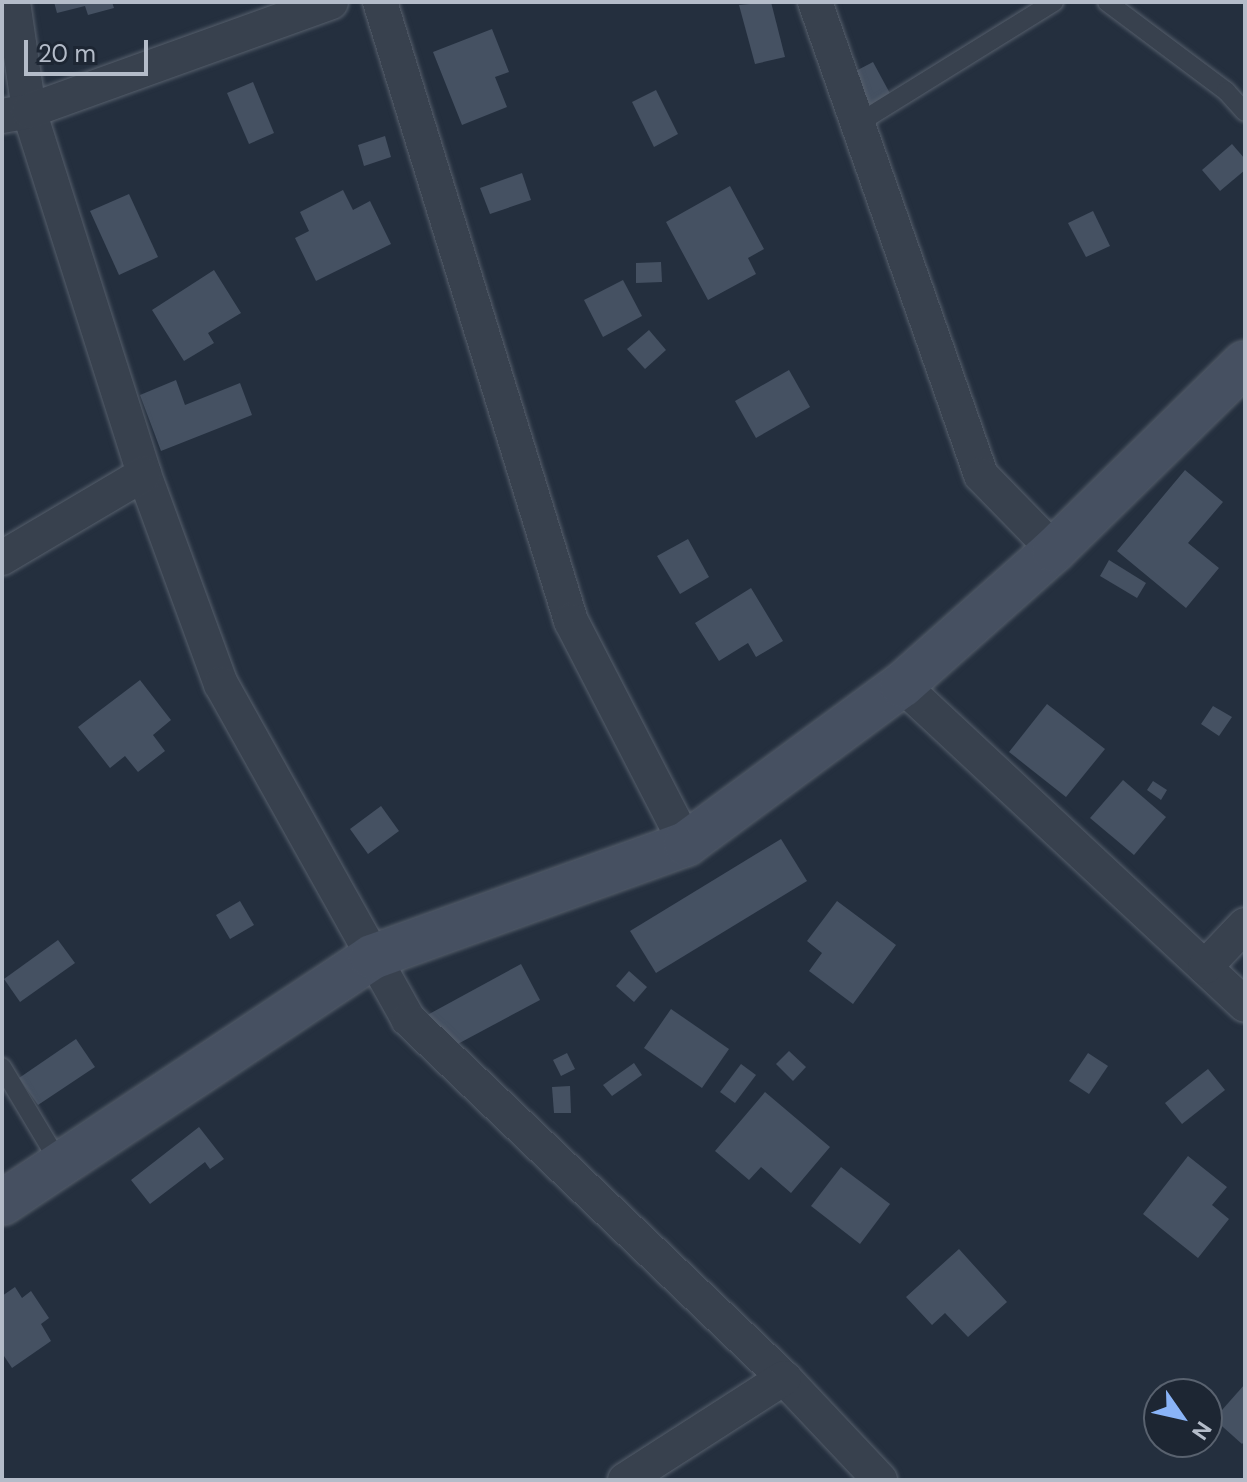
<!DOCTYPE html>
<html>
<head>
<meta charset="utf-8">
<style>
  body { margin:0 }
  #map { position:relative; width:1247px; height:1482px; overflow:hidden; background:#242f3e; font-family:"DM Sans",sans-serif }
  div>[style] { position:absolute }
  [style*='--x'] { left:calc(var(--x)*1px); top:calc(var(--y)*1px); width:calc(var(--w)*1px); rotate:calc(var(--a)*1deg) }
  .building>* { inset:0; background:#455162 }
  .roads { filter:drop-shadow(0 0 2px #565f6c) drop-shadow(0 0 2px #565f6c) }
  .lane>* { height:18px; margin:-9px; padding:0 9px; transform-origin:9px; border-radius:9px; background:#38414e }
  .street>* { height:34px; margin:-17px; padding:0 17px; transform-origin:17px; border-radius:17px; background:#38414e }
  .secondary>* { height:44px; margin:-22px; padding:0 22px; transform-origin:22px; border-radius:22px; background:#465061 }
  span { translate:-50% -50%; white-space:nowrap; text-align:center; line-height:1.15; -webkit-text-stroke:6px #1d2633; paint-order:stroke }
  .frame { position:absolute; inset:0; border:4px solid #b4bcc9; pointer-events:none }
  .north { position:absolute; left:1143px; top:1378px; width:80px; height:80px; box-sizing:border-box; background:#1d2633; border:2px solid #59626f; border-radius:50%; rotate:124deg; font-size:22px; font-weight:700; line-height:32px; text-align:center; color:#b4bcc9 }
  .north::after { content:''; display:block; margin:auto; width:28px; height:36px; background:#8ab4f8; clip-path:polygon(50% 0,100% 100%,50% 72%,0 100%) }
  .scale { position:absolute; left:24px; top:40px; width:124px; height:36px; box-sizing:border-box; border:4px solid #b4bcc9; border-top:0; padding-left:10px; font-size:24px; line-height:28px; white-space:nowrap; color:#b4bcc9; -webkit-text-stroke:6px #1d2633; paint-order:stroke }
</style>
</head>
<body>
<div id="map">
  <div class="building">
    <i style="clip-path:polygon(54px 2px,112px 2px,114px 8px,88px 15px,85px 6px,57px 13px)"></i>
    <i style="clip-path:polygon(771px 2px,785px 57px,755px 64px,739px 5px)"></i>
    <i style="clip-path:polygon(492px 29px,509px 72px,495px 77px,507px 107px,462px 125px,433px 52px)"></i>
    <i style="clip-path:polygon(873px 62px,893px 99px,873px 110px,852px 73px)"></i>
    <i style="clip-path:polygon(253px 82px,274px 133px,249px 144px,227px 93px)"></i>
    <i style="clip-path:polygon(656px 90px,678px 134px,654px 147px,632px 102px)"></i>
    <i style="clip-path:polygon(385px 136px,391px 157px,364px 166px,358px 145px)"></i>
    <i style="clip-path:polygon(1232px 144px,1245px 159px,1245px 170px,1220px 191px,1202px 170px)"></i>
    <i style="clip-path:polygon(522px 173px,531px 200px,490px 214px,480px 188px)"></i>
    <i style="clip-path:polygon(730px 186px,764px 249px,748px 258px,756px 274px,708px 300px,666px 222px)"></i>
    <i style="clip-path:polygon(343px 190px,353px 210px,370px 201px,391px 244px,316px 281px,295px 238px,309px 231px,300px 212px)"></i>
    <i style="clip-path:polygon(129px 194px,158px 257px,119px 275px,90px 211px)"></i>
    <i style="clip-path:polygon(1093px 211px,1110px 246px,1086px 257px,1068px 223px)"></i>
    <i style="clip-path:polygon(661px 262px,662px 282px,636px 283px,636px 263px)"></i>
    <i style="clip-path:polygon(214px 270px,241px 313px,208px 333px,214px 343px,184px 361px,152px 310px)"></i>
    <i style="clip-path:polygon(623px 280px,642px 316px,603px 337px,584px 300px)"></i>
    <i style="clip-path:polygon(649px 330px,666px 350px,645px 369px,627px 349px)"></i>
    <i style="clip-path:polygon(789px 370px,810px 407px,756px 438px,735px 401px)"></i>
    <i style="clip-path:polygon(176px 380px,185px 405px,240px 383px,252px 415px,161px 451px,140px 395px)"></i>
    <i style="clip-path:polygon(1185px 470px,1223px 502px,1188px 543px,1219px 568px,1186px 608px,1117px 551px)"></i>
    <i style="clip-path:polygon(688px 539px,709px 577px,680px 594px,657px 556px)"></i>
    <i style="clip-path:polygon(1109px 560px,1146px 583px,1137px 598px,1100px 576px)"></i>
    <i style="clip-path:polygon(751px 588px,783px 641px,756px 657px,748px 643px,719px 661px,695px 623px)"></i>
    <i style="clip-path:polygon(140px 680px,171px 720px,153px 735px,165px 751px,138px 772px,125px 756px,110px 768px,78px 727px)"></i>
    <i style="clip-path:polygon(1047px 704px,1105px 749px,1066px 797px,1009px 752px)"></i>
    <i style="clip-path:polygon(1213px 706px,1232px 717px,1219px 736px,1201px 724px)"></i>
    <i style="clip-path:polygon(1123px 780px,1166px 817px,1134px 855px,1090px 818px)"></i>
    <i style="clip-path:polygon(1153px 781px,1167px 790px,1161px 800px,1147px 790px)"></i>
    <i style="clip-path:polygon(381px 806px,399px 831px,368px 854px,350px 829px)"></i>
    <i style="clip-path:polygon(781px 839px,807px 881px,656px 973px,630px 931px)"></i>
    <i style="clip-path:polygon(240px 901px,254px 925px,230px 939px,216px 915px)"></i>
    <i style="clip-path:polygon(837px 901px,896px 945px,853px 1004px,809px 971px,822px 953px,807px 941px)"></i>
    <i style="clip-path:polygon(58px 940px,75px 963px,20px 1002px,4px 979px)"></i>
    <i style="clip-path:polygon(521px 964px,540px 1000px,439px 1054px,420px 1019px)"></i>
    <i style="clip-path:polygon(629px 971px,647px 987px,634px 1002px,616px 986px)"></i>
    <i style="clip-path:polygon(671px 1009px,729px 1049px,702px 1088px,644px 1048px)"></i>
    <i style="clip-path:polygon(76px 1039px,95px 1067px,38px 1105px,19px 1078px)"></i>
    <i style="clip-path:polygon(789px 1051px,806px 1067px,793px 1081px,776px 1064px)"></i>
    <i style="clip-path:polygon(567px 1053px,575px 1069px,561px 1076px,553px 1060px)"></i>
    <i style="clip-path:polygon(1088px 1053px,1108px 1066px,1089px 1094px,1069px 1081px)"></i>
    <i style="clip-path:polygon(634px 1063px,642px 1075px,612px 1096px,603px 1085px)"></i>
    <i style="clip-path:polygon(741px 1064px,756px 1075px,735px 1103px,720px 1092px)"></i>
    <i style="clip-path:polygon(1208px 1069px,1225px 1090px,1182px 1124px,1165px 1103px)"></i>
    <i style="clip-path:polygon(570px 1086px,571px 1113px,554px 1113px,552px 1087px)"></i>
    <i style="clip-path:polygon(765px 1092px,830px 1147px,791px 1193px,761px 1167px,749px 1180px,715px 1151px)"></i>
    <i style="clip-path:polygon(199px 1127px,224px 1159px,210px 1169px,205px 1162px,150px 1204px,131px 1180px)"></i>
    <i style="clip-path:polygon(1188px 1156px,1227px 1187px,1212px 1205px,1229px 1219px,1198px 1258px,1143px 1214px)"></i>
    <i style="clip-path:polygon(841px 1167px,890px 1204px,860px 1244px,811px 1206px)"></i>
    <i style="clip-path:polygon(959px 1249px,1007px 1302px,968px 1337px,945px 1313px,932px 1325px,906px 1297px)"></i>
    <i style="clip-path:polygon(15px 1287px,22px 1298px,31px 1291px,49px 1318px,41px 1324px,51px 1341px,12px 1368px,2px 1353px,2px 1296px)"></i>
    <i style="clip-path:polygon(1245px 1384px,1245px 1441px,1242px 1444px,1214px 1419px)"></i>
  </div>
  <div class="roads">
    <div class="lane">
      <i style="--x:1107;--y:2;--w:149;--a:36.8"></i>
      <i style="--x:1226;--y:91;--w:28;--a:48"></i>
      <i style="--x:857;--y:124;--w:232;--a:-31.8"></i>
      <i style="--x:2;--y:1067;--w:113;--a:59.1"></i>
    </div>
    <div class="street">
      <i style="--x:13;--y:2;--w:110;--a:81.6"></i>
      <i style="--x:29;--y:111;--w:381;--a:72.4"></i>
      <i style="--x:144;--y:474;--w:224;--a:69.9"></i>
      <i style="--x:221;--y:684;--w:384;--a:60.8"></i>
      <i style="--x:408;--y:1019;--w:520;--a:43.68"></i>
      <i style="--x:784;--y:1378;--w:140;--a:46.7"></i>
      <i style="--x:380;--y:2;--w:648;--a:72.85"></i>
      <i style="--x:571;--y:621;--w:251;--a:62.7"></i>
      <i style="--x:815;--y:2;--w:501;--a:70.66"></i>
      <i style="--x:981;--y:475;--w:105;--a:45.8"></i>
      <i style="--x:2;--y:116;--w:27;--a:-10"></i>
      <i style="--x:29;--y:111;--w:321;--a:-19.8"></i>
      <i style="--x:2;--y:558;--w:165;--a:-30.6"></i>
      <i style="--x:902;--y:685;--w:469;--a:43"></i>
      <i style="--x:1205;--y:967;--w:58;--a:-46.4"></i>
      <i style="--x:625;--y:1480;--w:189;--a:-32.7"></i>
    </div>
    <div class="secondary">
      <i style="--x:2;--y:1203;--w:444;--a:-33.6"></i>
      <i style="--x:372;--y:957;--w:334;--a:-19.8"></i>
      <i style="--x:686;--y:844;--w:268;--a:-36.4"></i>
      <i style="--x:902;--y:685;--w:203;--a:-41.6"></i>
      <i style="--x:1054;--y:550;--w:267;--a:-44.4"></i>
    </div>
  </div>
  <div class="frame"></div>
  <div class="north">N</div>
  <div class="scale">20 m</div>
</div>
</body>
</html>
